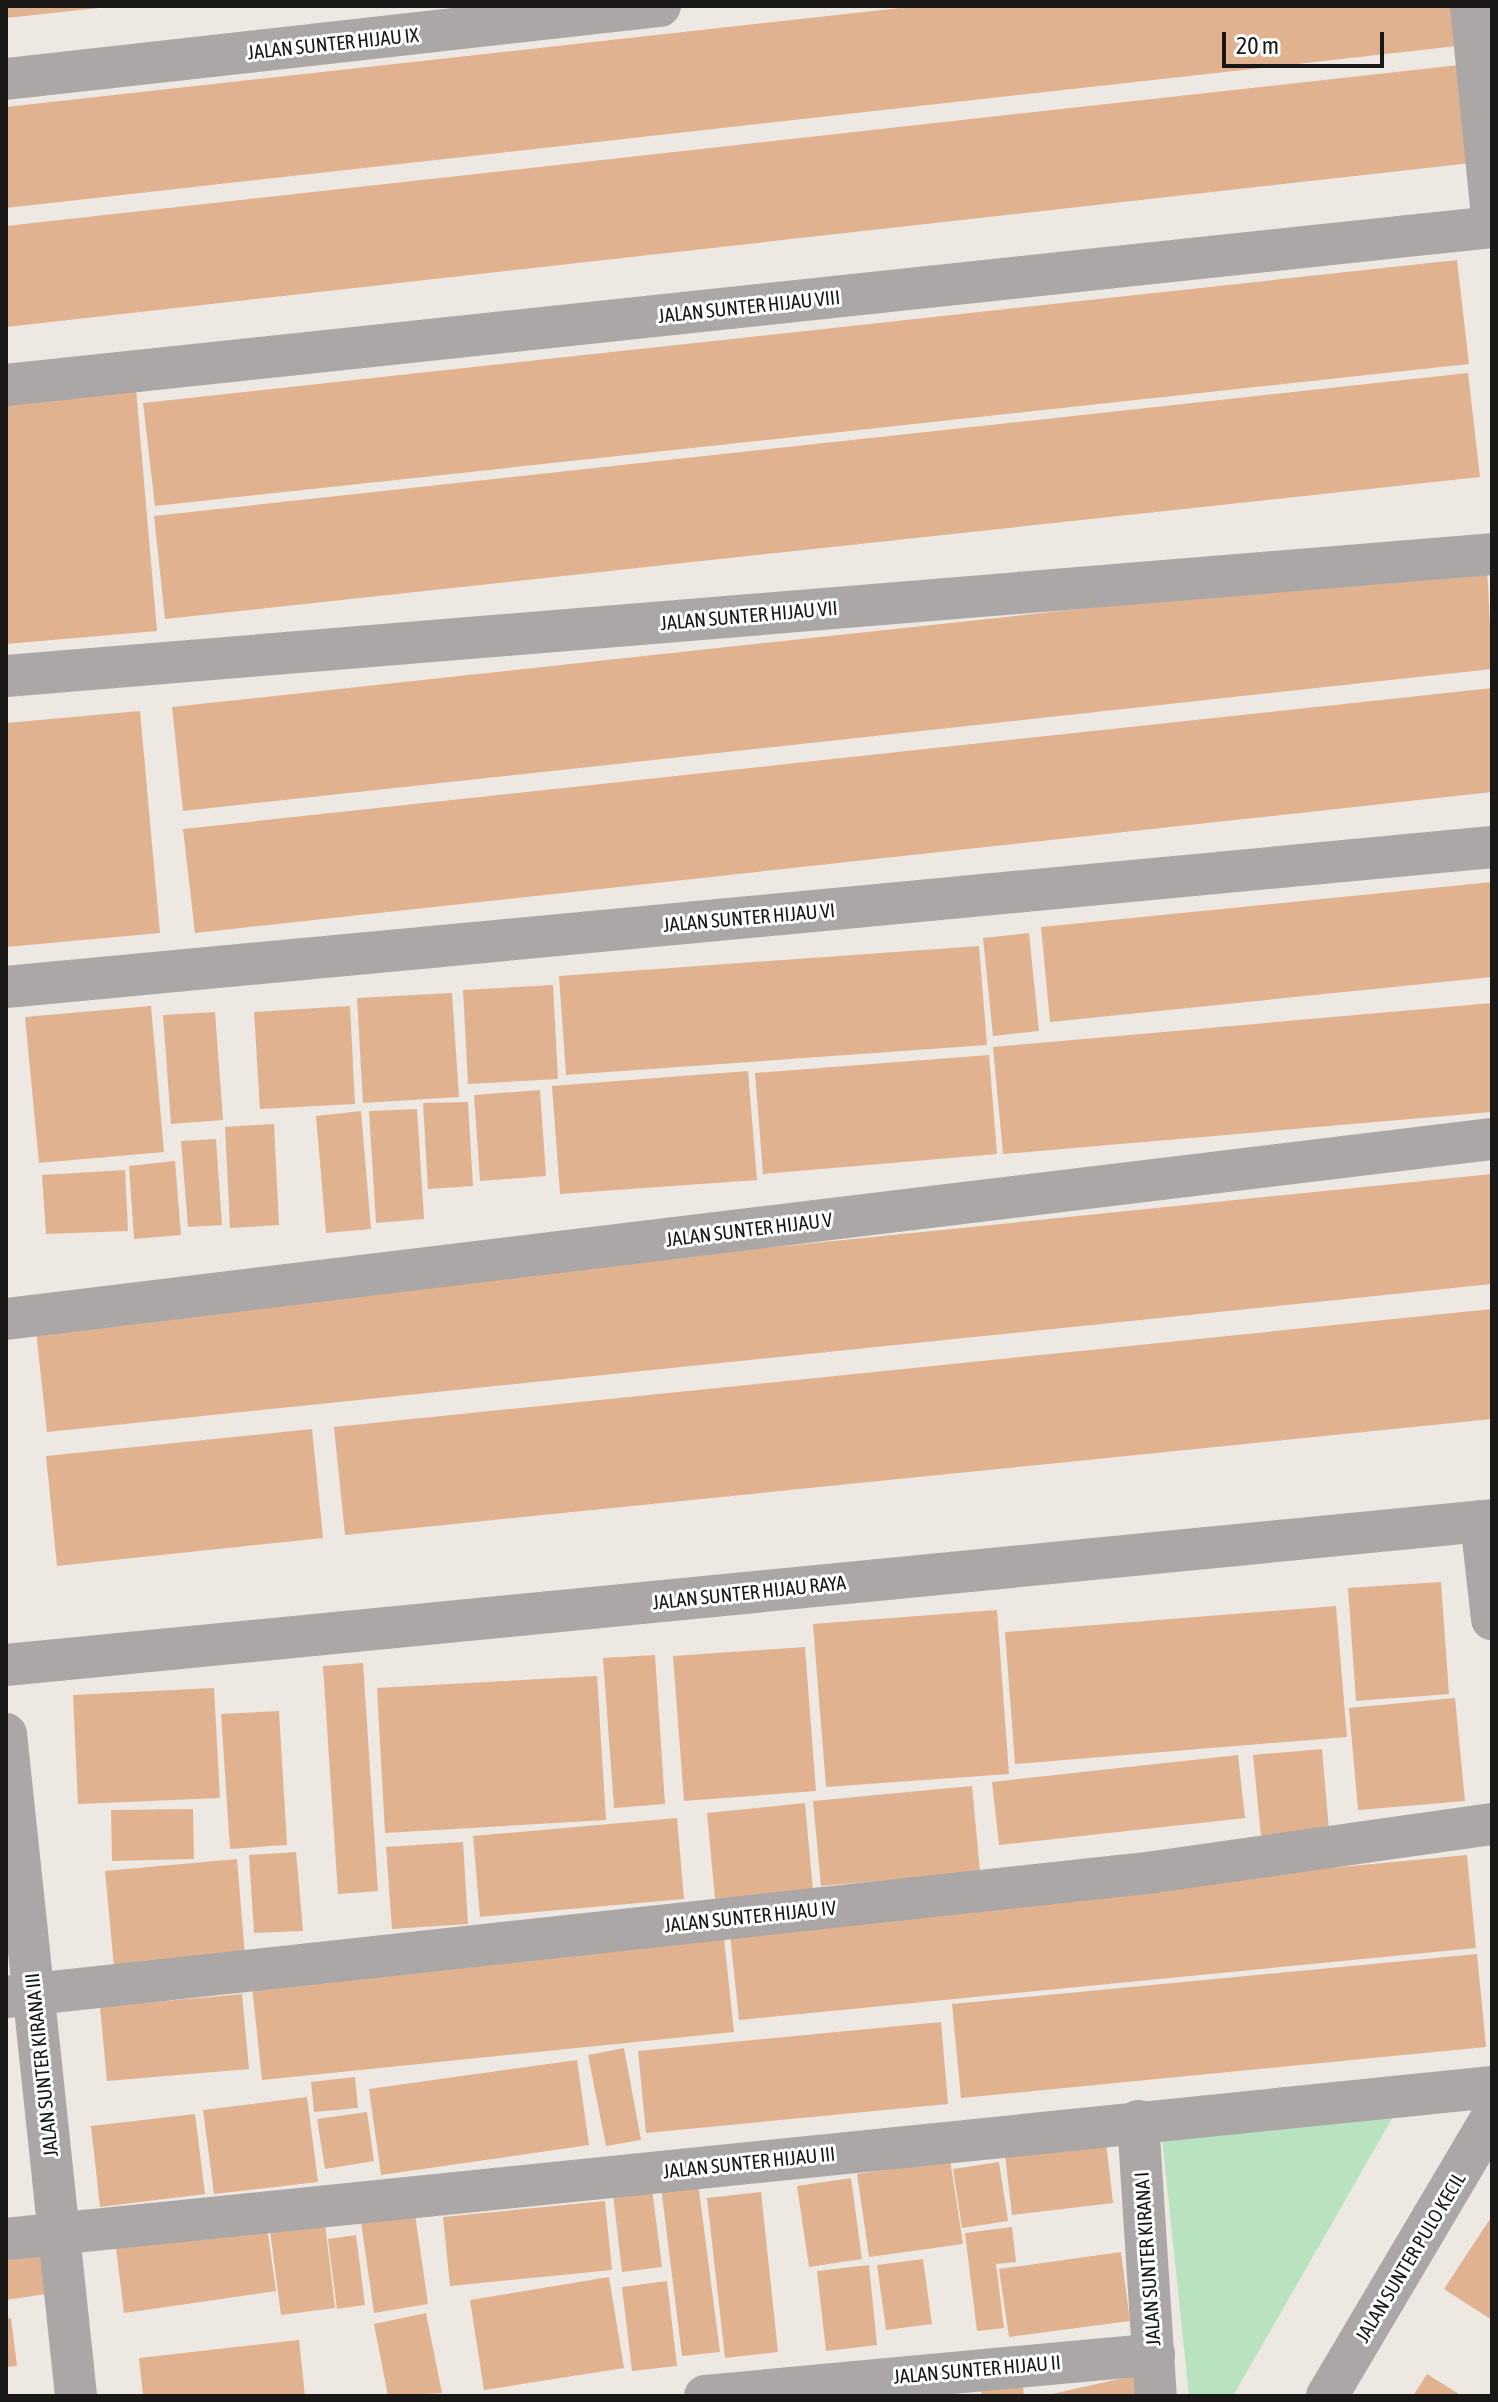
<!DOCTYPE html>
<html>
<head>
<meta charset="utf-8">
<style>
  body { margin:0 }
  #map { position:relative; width:1498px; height:2402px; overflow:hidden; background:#eee8e3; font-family:"Asap Condensed",sans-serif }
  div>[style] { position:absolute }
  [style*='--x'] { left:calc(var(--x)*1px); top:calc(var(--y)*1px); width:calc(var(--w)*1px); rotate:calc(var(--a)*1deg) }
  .green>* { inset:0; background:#b9e3c0 }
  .building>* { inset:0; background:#e1b28f }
  .street>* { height:42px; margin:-21px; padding:0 21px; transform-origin:21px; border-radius:21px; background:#aba7a6 }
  span { translate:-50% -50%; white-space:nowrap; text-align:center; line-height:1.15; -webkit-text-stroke:6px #fff; paint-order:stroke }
  .street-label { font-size:20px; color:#1a1816 }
  .frame { position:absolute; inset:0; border:8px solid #1a1816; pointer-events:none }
  .scale { position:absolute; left:1222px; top:32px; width:162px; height:36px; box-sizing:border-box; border:4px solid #1a1816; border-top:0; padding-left:10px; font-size:24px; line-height:28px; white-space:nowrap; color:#1a1816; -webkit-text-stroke:6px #fff; paint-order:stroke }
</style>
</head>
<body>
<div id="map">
  <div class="green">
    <i style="clip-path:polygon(1397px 2110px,1233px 2396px,1189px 2396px,1162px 2138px)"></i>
  </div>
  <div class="building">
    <i style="clip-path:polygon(6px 6px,99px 6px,99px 8px,6px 18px)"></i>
    <i style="clip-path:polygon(918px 6px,1453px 6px,1457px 46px,6px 208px,6px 107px)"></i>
    <i style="clip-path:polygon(1459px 65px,1471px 163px,6px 327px,6px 226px)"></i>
    <i style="clip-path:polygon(1457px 260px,1469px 364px,155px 506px,143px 403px)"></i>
    <i style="clip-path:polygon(1468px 373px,1480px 477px,165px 619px,154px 516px)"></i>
    <i style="clip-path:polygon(136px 389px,157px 631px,6px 644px,6px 401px)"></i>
    <i style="clip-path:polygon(1487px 565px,1492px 669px,183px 811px,172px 707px)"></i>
    <i style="clip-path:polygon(1492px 688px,1492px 792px,195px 933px,183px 829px)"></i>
    <i style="clip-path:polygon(140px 711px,160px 933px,6px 947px,6px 723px)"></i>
    <i style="clip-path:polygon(1492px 882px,1492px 977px,1050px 1022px,1041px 927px)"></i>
    <i style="clip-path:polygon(1029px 933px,1039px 1031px,993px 1036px,983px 938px)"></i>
    <i style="clip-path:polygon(979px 946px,987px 1045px,566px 1075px,559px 976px)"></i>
    <i style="clip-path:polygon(553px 985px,558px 1079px,468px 1084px,463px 990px)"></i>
    <i style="clip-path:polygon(452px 993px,459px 1097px,363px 1103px,357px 998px)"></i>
    <i style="clip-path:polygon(1492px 1003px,1492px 1112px,1003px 1154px,993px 1047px)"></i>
    <i style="clip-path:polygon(151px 1006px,164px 1152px,39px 1163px,25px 1017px)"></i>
    <i style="clip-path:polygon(350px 1006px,355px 1104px,260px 1109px,254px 1012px)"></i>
    <i style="clip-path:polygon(215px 1012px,223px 1120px,171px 1124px,163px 1015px)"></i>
    <i style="clip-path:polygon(989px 1055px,997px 1154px,763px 1174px,755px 1073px)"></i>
    <i style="clip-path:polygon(748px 1071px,757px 1180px,560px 1194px,552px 1086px)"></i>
    <i style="clip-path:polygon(540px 1090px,546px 1176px,480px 1181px,474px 1095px)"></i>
    <i style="clip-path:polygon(468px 1102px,473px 1186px,428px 1189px,423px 1103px)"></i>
    <i style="clip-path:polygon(417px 1109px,424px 1219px,376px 1223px,369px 1111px)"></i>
    <i style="clip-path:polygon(361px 1111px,371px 1229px,326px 1233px,316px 1116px)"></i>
    <i style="clip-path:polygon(274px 1124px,279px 1225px,230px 1228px,225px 1127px)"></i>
    <i style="clip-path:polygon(216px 1139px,222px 1225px,188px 1227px,181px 1141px)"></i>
    <i style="clip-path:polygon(175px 1161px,181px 1235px,134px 1239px,129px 1166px)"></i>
    <i style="clip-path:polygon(125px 1170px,128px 1231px,46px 1234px,42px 1175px)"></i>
    <i style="clip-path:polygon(1492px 1174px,1492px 1284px,47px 1432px,35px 1322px)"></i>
    <i style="clip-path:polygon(1492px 1309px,1492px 1419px,345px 1535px,334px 1427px)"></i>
    <i style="clip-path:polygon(312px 1429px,323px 1538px,57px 1566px,46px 1456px)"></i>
    <i style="clip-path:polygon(1441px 1582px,1449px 1694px,1356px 1701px,1348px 1588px)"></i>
    <i style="clip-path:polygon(1336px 1606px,1347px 1737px,1015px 1764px,1005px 1632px)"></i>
    <i style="clip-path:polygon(997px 1610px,1009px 1774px,826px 1787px,813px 1624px)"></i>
    <i style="clip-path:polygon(805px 1647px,816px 1791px,684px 1801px,673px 1656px)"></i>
    <i style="clip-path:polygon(655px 1655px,665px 1804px,614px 1808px,603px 1658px)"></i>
    <i style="clip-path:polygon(363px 1663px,378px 1891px,338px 1894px,323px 1666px)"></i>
    <i style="clip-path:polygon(597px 1676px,606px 1820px,385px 1833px,377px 1688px)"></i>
    <i style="clip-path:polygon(214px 1688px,220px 1798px,78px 1804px,73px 1695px)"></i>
    <i style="clip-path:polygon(1455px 1698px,1465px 1801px,1358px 1810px,1349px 1708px)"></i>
    <i style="clip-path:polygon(279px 1711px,287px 1845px,230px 1849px,221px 1714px)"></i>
    <i style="clip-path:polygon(1322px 1749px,1329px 1830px,1261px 1836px,1253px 1755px)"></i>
    <i style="clip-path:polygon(1238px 1755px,1245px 1818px,999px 1845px,992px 1782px)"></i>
    <i style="clip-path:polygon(972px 1786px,980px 1872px,821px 1886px,813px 1801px)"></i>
    <i style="clip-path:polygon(805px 1803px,813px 1891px,715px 1899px,707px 1813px)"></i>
    <i style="clip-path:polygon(193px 1809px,194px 1859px,112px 1861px,111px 1810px)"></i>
    <i style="clip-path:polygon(677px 1818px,684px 1899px,480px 1917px,473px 1836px)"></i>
    <i style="clip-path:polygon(463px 1842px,468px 1924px,392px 1929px,386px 1847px)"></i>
    <i style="clip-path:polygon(296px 1852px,303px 1931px,254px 1933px,249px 1855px)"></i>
    <i style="clip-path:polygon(1467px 1855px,1476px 1948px,739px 2020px,729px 1925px)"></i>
    <i style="clip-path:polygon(237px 1859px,245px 1956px,114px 1967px,105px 1871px)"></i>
    <i style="clip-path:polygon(723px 1929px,734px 2032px,262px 2080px,251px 1977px)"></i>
    <i style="clip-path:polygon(1477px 1954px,1486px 2047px,961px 2098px,952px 2004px)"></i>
    <i style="clip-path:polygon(242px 1994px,249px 2069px,107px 2081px,100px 2007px)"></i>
    <i style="clip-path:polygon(941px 2022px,948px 2104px,646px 2133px,638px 2051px)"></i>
    <i style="clip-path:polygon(624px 2048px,641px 2140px,606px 2146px,588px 2055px)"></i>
    <i style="clip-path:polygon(577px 2060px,589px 2145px,381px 2175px,369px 2089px)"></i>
    <i style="clip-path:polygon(355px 2077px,358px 2108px,314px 2112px,311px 2082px)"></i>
    <i style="clip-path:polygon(307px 2097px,318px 2182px,214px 2194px,203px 2110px)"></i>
    <i style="clip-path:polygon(367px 2112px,374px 2161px,325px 2169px,317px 2119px)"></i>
    <i style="clip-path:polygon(195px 2114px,205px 2194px,100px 2207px,91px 2126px)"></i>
    <i style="clip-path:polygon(1106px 2142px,1113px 2203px,1012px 2215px,1005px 2155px)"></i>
    <i style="clip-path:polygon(950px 2160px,963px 2244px,869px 2257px,857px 2174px)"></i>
    <i style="clip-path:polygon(999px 2162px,1008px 2221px,962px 2228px,953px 2169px)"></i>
    <i style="clip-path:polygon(851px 2178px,862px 2259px,809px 2267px,797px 2186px)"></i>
    <i style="clip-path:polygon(698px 2183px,720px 2352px,682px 2356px,661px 2187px)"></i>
    <i style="clip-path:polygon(652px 2189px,662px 2267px,622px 2272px,613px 2194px)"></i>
    <i style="clip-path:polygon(761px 2192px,778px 2352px,725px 2358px,707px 2198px)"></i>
    <i style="clip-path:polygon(605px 2201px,612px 2270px,450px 2286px,443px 2217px)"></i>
    <i style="clip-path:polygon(414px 2207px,428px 2304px,374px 2313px,360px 2215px)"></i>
    <i style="clip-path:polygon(1492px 2216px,1492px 2320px,1444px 2289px)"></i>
    <i style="clip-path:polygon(266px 2220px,276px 2291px,124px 2313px,115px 2240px)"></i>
    <i style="clip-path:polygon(325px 2224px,335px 2308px,281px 2315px,270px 2231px)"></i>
    <i style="clip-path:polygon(1012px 2227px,1016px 2262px,996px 2264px,1004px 2328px,977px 2331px,965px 2233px)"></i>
    <i style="clip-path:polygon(356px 2235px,365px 2305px,337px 2309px,328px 2239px)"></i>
    <i style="clip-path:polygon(39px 2241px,46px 2294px,6px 2300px,6px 2246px)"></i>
    <i style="clip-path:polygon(1121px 2252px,1130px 2321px,1009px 2337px,999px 2269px)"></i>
    <i style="clip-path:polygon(923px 2259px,932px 2324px,886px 2330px,877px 2265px)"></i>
    <i style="clip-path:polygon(869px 2265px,877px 2345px,826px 2351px,817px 2271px)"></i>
    <i style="clip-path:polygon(609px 2277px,624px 2368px,484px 2390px,470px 2300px)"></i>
    <i style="clip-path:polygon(667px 2281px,677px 2366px,632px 2371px,622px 2287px)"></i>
    <i style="clip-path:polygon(426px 2313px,442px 2393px,388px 2396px,374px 2324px)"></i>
    <i style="clip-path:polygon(11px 2318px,17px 2366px,6px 2367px,6px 2319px)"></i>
    <i style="clip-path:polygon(299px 2340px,305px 2396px,143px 2396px,139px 2358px)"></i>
    <i style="clip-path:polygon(1021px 2372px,1024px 2396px,982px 2396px,979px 2378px)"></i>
    <i style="clip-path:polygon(1427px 2374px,1462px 2396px,1413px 2396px)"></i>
    <i style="clip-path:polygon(1137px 2375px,1142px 2396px,1052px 2394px)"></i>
  </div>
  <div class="street">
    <i style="--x:1471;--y:6;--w:211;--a:84.3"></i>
    <i style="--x:6;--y:79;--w:658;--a:-6.37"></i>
    <i style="--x:6;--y:385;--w:1494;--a:-6.07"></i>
    <i style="--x:6;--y:676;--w:1491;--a:-4.69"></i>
    <i style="--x:6;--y:987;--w:1493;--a:-5.38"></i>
    <i style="--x:6;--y:1319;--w:1497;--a:-6.91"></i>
    <i style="--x:1481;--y:1521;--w:99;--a:83.6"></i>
    <i style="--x:6;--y:1665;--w:1493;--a:-5.57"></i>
    <i style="--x:6;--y:1734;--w:666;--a:83.96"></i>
    <i style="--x:6;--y:1997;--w:1155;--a:-6.21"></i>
    <i style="--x:1154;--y:1872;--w:341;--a:-8.1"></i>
    <i style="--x:1138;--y:2121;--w:276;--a:86.3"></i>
    <i style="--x:6;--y:2239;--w:1494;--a:-5.84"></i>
    <i style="--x:705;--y:2396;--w:451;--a:-5.3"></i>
    <i style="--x:1327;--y:2396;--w:324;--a:-59.4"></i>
  </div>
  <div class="street-label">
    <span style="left:333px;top:43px;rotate:-6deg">JALAN SUNTER HIJAU IX</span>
    <span style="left:749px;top:306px;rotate:-6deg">JALAN SUNTER HIJAU VIII</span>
    <span style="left:749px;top:615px;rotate:-5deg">JALAN SUNTER HIJAU VII</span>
    <span style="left:749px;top:917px;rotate:-5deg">JALAN SUNTER HIJAU VI</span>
    <span style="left:749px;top:1229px;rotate:-7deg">JALAN SUNTER HIJAU V</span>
    <span style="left:749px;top:1592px;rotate:-6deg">JALAN SUNTER HIJAU RAYA</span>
    <span style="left:750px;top:1916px;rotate:-6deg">JALAN SUNTER HIJAU IV</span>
    <span style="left:41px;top:2065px;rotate:-96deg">JALAN SUNTER KIRANA III</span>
    <span style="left:749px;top:2162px;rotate:-6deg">JALAN SUNTER HIJAU III</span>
    <span style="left:1410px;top:2257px;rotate:-59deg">JALAN SUNTER PULO KECIL</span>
    <span style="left:1147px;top:2259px;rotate:-94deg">JALAN SUNTER KIRANA I</span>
    <span style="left:977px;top:2369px;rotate:-5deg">JALAN SUNTER HIJAU II</span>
  </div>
  <div class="frame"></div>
  <div class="scale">20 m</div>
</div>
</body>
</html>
